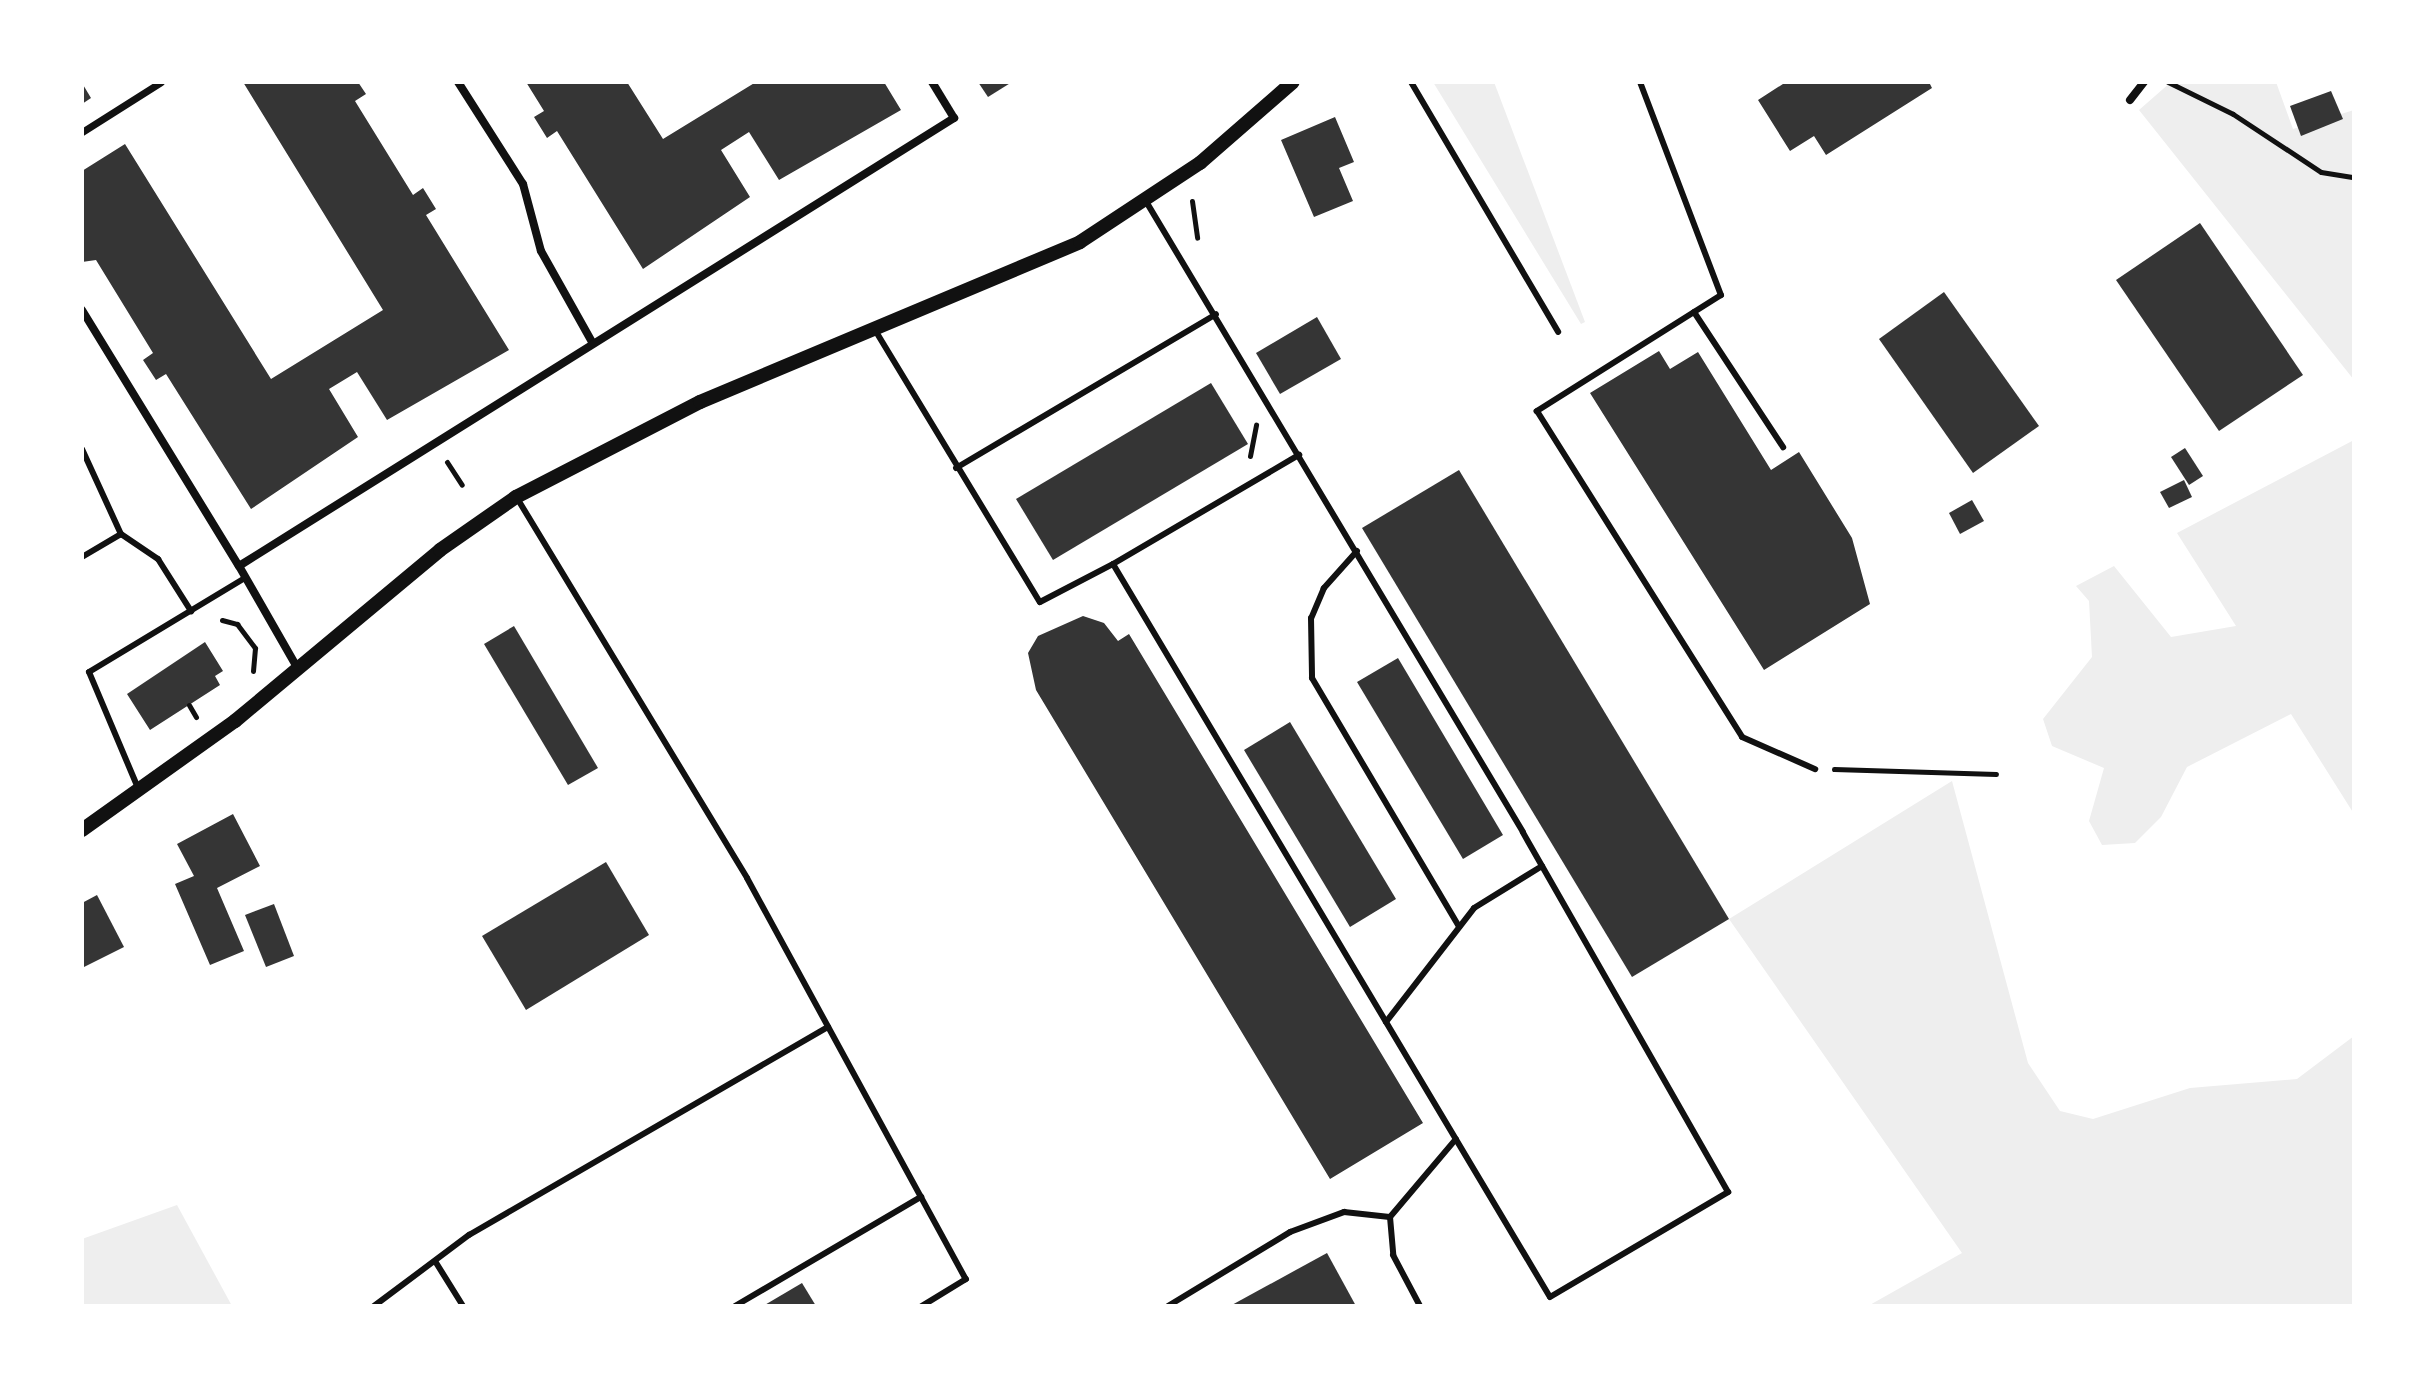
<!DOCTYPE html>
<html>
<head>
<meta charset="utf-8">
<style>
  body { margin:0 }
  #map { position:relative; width:2436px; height:1388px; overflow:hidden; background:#fff; font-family:"PT Serif",serif }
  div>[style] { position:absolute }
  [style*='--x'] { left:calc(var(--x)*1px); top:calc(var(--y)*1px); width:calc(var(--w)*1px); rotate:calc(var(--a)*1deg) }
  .green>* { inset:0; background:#eee }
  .building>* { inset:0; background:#353535 }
  .path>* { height:5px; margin:-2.5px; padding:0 2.5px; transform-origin:2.5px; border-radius:2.5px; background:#111 }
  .service>* { height:6px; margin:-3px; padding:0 3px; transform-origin:3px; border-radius:3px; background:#111 }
  .pedestrian>* { height:7px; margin:-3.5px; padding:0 3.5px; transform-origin:3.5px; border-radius:3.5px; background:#111 }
  .minor>* { height:8px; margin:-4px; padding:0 4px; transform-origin:4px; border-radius:4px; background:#111 }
  .tertiary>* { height:14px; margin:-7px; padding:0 7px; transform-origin:7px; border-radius:7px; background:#111 }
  span { translate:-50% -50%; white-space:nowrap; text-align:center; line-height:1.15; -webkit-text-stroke:6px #fff; paint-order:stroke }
  .frame { position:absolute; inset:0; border:84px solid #fff; pointer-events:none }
</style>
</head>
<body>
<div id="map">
  <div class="green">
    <i style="clip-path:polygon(1433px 82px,1494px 82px,1585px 322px,1581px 324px)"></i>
    <i style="clip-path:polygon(2171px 82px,2276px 82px,2293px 129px,2354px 110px,2354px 380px,2139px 110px)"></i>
    <i style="clip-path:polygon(2354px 440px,2354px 814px,2291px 714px,2187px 767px,2161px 817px,2135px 843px,2102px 845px,2089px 821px,2104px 768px,2052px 746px,2043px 719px,2092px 657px,2089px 601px,2076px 586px,2114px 566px,2171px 637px,2236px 626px,2177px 533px)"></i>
    <i style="clip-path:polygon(1952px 781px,2028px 1063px,2060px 1111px,2093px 1119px,2190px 1088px,2297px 1079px,2354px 1036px,2354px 1306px,1868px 1306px,1962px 1253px,1729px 919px)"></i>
    <i style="clip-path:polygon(177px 1205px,232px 1306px,82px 1306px,82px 1239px)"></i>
  </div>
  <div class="building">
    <i style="clip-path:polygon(243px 82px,358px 82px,366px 94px,355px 101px,413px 195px,423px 188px,436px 209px,426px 215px,509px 350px,387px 420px,357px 372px,329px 389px,358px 437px,251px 509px,166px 374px,156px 380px,143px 360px,153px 353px,96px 260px,82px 262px,82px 171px,125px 144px,271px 379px,383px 310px)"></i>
    <i style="clip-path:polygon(526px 82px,627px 82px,663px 139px,756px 82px,884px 82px,901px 110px,779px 180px,749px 132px,721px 150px,750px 197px,643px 269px,557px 131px,547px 138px,534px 117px,544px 111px)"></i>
    <i style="clip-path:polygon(978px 82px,1012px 82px,988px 97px)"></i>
    <i style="clip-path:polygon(1786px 82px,1929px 82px,1932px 88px,1826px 155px,1814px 136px,1790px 151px,1758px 100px)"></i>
    <i style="clip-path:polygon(82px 83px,91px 98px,82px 104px)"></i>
    <i style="clip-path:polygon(2331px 91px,2343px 119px,2301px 136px,2290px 106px)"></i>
    <i style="clip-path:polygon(1335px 117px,1354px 162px,1339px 168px,1353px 201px,1314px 217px,1281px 140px)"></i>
    <i style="clip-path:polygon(2200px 223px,2303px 375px,2219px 431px,2116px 280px)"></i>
    <i style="clip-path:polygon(1944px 292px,2039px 426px,1973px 473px,1879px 339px)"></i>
    <i style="clip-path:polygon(1317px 317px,1341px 359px,1280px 394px,1256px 353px)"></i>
    <i style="clip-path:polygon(1659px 351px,1670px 369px,1698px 352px,1771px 470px,1799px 452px,1852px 538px,1870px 604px,1764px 670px,1590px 393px)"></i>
    <i style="clip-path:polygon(1211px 383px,1248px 444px,1053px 560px,1016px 499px)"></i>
    <i style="clip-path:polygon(2185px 448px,2203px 476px,2189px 485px,2171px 457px)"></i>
    <i style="clip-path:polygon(1459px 470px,1729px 919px,1632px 977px,1362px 528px)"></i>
    <i style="clip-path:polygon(2184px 480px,2192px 497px,2169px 508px,2160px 492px)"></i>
    <i style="clip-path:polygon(1972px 500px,1984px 521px,1960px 534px,1949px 513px)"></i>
    <i style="clip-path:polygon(1083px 616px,1104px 623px,1118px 641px,1129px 634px,1423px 1123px,1330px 1179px,1036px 690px,1028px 653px,1038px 636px)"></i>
    <i style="clip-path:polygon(514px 626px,598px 768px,568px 785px,484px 644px)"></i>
    <i style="clip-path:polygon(205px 642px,223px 671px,215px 676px,220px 685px,150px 730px,127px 694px)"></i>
    <i style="clip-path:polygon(1398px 658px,1503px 835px,1463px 859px,1357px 682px)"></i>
    <i style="clip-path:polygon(1290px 722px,1396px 899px,1350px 927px,1244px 750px)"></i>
    <i style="clip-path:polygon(233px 814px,260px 866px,217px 888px,244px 951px,210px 965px,175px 884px,194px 876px,177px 844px)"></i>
    <i style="clip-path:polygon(606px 862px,649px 935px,526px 1010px,482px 936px)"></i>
    <i style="clip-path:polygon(97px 895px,124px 947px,82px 968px,82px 903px)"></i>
    <i style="clip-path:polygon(274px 904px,294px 956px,266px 967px,245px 915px)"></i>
    <i style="clip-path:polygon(1327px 1253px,1356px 1306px,1230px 1306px)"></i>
    <i style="clip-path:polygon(802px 1283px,816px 1306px,763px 1306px)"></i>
  </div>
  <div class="path">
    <i style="--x:2168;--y:82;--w:72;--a:26.2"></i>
    <i style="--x:2233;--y:114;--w:105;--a:33.4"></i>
    <i style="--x:2321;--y:172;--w:33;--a:9"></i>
    <i style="--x:1192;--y:201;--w:37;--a:82"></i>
    <i style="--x:1250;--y:456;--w:32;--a:-79"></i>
    <i style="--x:447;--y:462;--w:27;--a:57"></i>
    <i style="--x:222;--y:620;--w:16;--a:15"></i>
    <i style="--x:237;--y:624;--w:30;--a:53"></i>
    <i style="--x:255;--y:648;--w:23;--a:95"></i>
    <i style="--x:189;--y:705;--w:14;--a:60"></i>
    <i style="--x:1834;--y:769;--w:162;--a:1.8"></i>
  </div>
  <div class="service">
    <i style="--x:1411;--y:82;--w:290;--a:59.5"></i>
    <i style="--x:1640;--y:82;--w:228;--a:69.2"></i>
    <i style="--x:1721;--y:295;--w:218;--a:147.8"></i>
    <i style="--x:1537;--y:411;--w:385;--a:57.8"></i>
    <i style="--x:1742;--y:737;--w:80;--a:23.7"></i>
    <i style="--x:1694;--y:312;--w:162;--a:56.6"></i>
    <i style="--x:875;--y:330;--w:318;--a:58.8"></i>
    <i style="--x:1040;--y:602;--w:82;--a:-27.5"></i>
    <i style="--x:1113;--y:564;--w:853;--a:59.2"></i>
    <i style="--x:1550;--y:1297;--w:207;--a:-30.5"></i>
    <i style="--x:1728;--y:1192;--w:414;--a:-119.7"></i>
    <i style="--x:1523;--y:832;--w:733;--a:-120.87"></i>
    <i style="--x:82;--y:449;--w:94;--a:65.4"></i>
    <i style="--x:121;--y:534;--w:45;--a:34"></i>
    <i style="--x:158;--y:559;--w:62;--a:57.6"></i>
    <i style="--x:956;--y:468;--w:302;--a:-30.6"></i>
    <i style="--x:517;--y:498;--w:444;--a:58.8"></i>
    <i style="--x:747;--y:878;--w:457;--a:61.4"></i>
    <i style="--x:966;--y:1279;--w:52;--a:148.5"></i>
    <i style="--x:1357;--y:551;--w:50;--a:131.7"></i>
    <i style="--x:1324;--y:588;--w:33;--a:113"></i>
    <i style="--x:1311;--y:618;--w:60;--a:89"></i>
    <i style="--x:1312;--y:678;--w:289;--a:59.4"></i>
    <i style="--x:82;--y:557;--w:45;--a:-30.5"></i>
    <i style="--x:1113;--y:564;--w:216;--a:-30.4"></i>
    <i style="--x:138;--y:788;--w:126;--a:-112.9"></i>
    <i style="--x:89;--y:672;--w:182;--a:-31.1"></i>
    <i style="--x:1386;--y:1022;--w:144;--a:-52.3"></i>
    <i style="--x:1474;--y:908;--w:80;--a:-31.7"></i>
    <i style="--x:1390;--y:1217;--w:38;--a:85"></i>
    <i style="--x:1393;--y:1255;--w:58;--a:62.1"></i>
    <i style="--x:435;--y:1261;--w:53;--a:58.1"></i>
    <i style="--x:374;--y:1306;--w:119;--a:-36.8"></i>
    <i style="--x:469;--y:1235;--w:415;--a:-30.1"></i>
    <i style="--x:735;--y:1306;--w:216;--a:-30.4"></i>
    <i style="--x:1168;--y:1306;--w:143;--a:-31.2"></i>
    <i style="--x:1290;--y:1232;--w:58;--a:-20.3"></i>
    <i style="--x:1344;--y:1212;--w:46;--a:6.2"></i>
    <i style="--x:1390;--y:1217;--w:102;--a:-49.8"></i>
  </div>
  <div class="pedestrian">
    <i style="--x:82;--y:132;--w:93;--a:-32.3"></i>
  </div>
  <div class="minor">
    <i style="--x:458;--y:82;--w:121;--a:57.5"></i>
    <i style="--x:523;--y:184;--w:69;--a:75"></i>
    <i style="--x:541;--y:251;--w:104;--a:60.7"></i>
    <i style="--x:2130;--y:100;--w:23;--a:-52"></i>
    <i style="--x:82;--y:310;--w:300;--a:58.5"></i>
    <i style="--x:298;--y:669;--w:119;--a:-119.8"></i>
    <i style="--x:239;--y:566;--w:844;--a:-32.07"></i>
    <i style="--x:954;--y:118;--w:42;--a:-121.4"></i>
  </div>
  <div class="tertiary">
    <i style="--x:82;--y:830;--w:188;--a:-35.5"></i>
    <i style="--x:235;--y:721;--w:267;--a:-39.8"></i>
    <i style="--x:440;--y:550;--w:93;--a:-34.9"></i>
    <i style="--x:516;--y:497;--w:207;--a:-27.3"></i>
    <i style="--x:700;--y:402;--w:412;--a:-22.8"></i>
    <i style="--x:1080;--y:242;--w:144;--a:-33.4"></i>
    <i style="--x:1200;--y:163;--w:123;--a:-41.1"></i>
  </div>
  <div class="frame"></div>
</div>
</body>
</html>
